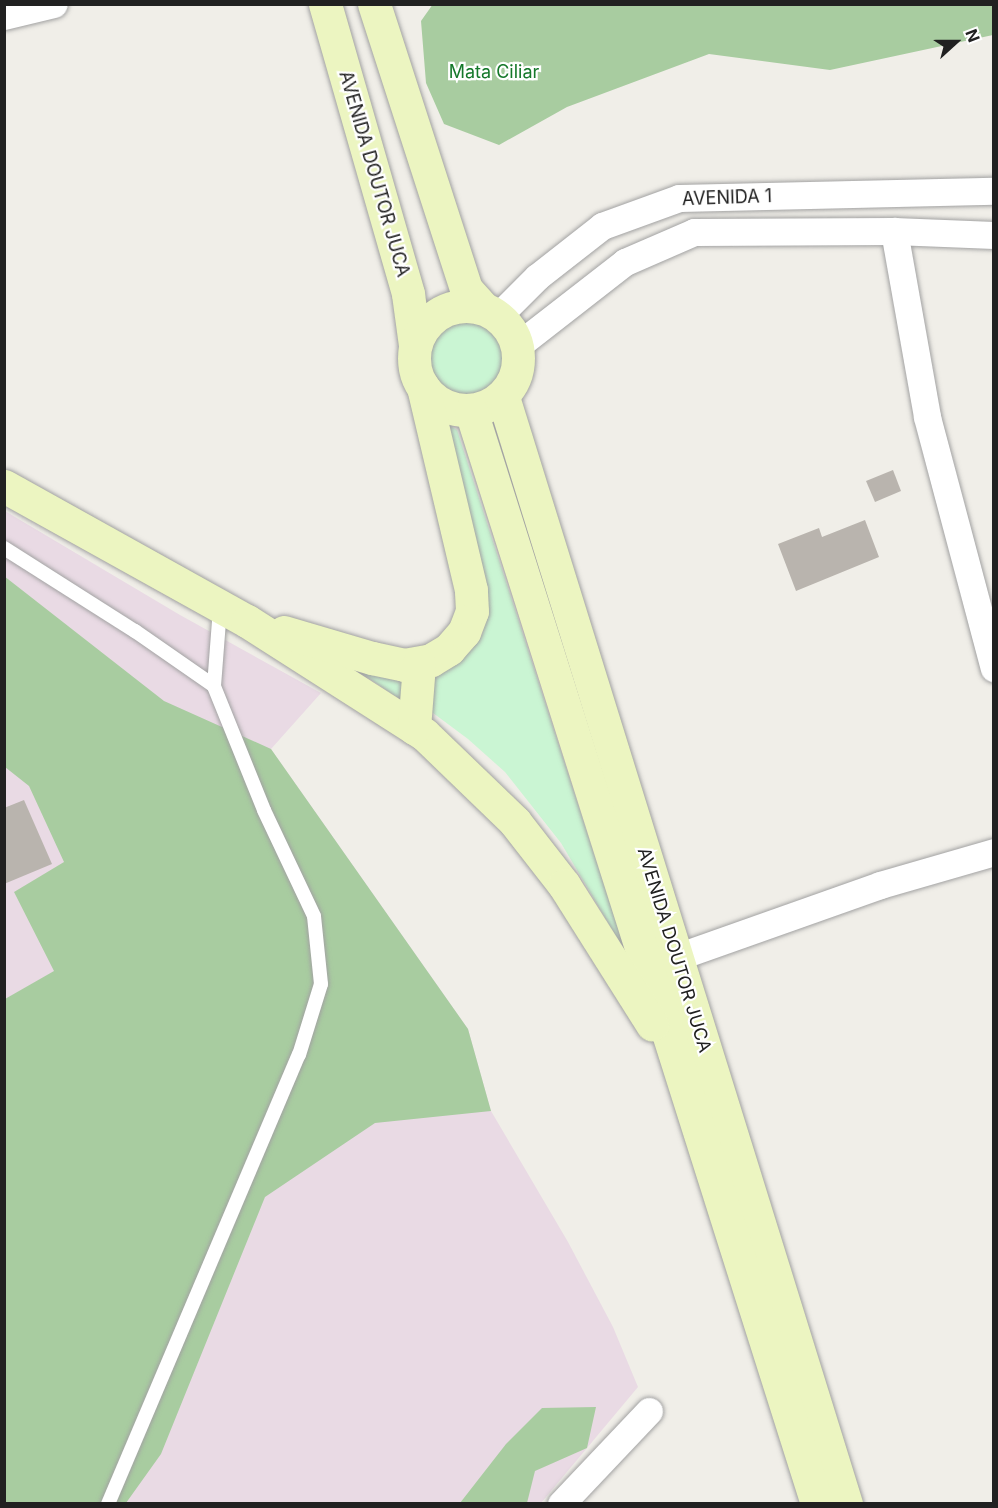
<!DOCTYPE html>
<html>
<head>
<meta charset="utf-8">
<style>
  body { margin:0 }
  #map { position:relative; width:998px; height:1508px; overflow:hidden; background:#f0eee8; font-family:Inter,sans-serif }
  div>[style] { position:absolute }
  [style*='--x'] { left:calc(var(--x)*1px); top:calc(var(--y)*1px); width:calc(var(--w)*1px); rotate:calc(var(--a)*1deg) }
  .industrial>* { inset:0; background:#e9dae4 }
  .forest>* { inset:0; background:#a8cca0 }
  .park>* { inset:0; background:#caf5d3 }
  .round { border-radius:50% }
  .building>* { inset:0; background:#b9b4ae }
  .roads { filter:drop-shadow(0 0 2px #a2a2a2) drop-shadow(0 0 2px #a2a2a2) }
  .lane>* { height:14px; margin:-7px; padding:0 7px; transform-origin:7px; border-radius:7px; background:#fff }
  .street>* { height:27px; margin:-13.5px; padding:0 13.5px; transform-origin:13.5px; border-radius:13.5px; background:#fff }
  .secondary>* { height:33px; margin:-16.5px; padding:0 16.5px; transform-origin:16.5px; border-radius:16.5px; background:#ecf5c1 }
  .secondary>.ring { margin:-16.5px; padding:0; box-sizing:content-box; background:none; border:33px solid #ecf5c1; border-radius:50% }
  span { translate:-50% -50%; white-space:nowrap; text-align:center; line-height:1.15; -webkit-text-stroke:4.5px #fff; paint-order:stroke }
  .park-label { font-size:18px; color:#15782a }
  .street-label { font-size:18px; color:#212121 }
  .frame { position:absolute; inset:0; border:6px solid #212121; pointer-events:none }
  .north { position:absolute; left:926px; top:12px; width:60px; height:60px; -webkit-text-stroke:4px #fff; paint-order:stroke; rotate:69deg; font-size:16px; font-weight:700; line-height:24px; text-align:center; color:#212121 }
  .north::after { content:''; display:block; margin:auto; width:21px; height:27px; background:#212121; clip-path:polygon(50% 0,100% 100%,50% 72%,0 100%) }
</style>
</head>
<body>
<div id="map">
  <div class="industrial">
    <i style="clip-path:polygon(5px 511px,180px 615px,321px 693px,271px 749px,468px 1029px,491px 1111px,568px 1242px,613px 1327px,638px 1387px,541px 1503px,5px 1504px)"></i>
  </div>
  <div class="forest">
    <i style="clip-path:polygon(433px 4px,993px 5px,993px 35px,830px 70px,709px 54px,567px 107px,499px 145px,444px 124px,426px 83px,421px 21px)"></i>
    <i style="clip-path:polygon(4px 576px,164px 701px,271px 749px,468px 1029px,491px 1111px,375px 1123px,265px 1197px,161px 1454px,126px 1503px,5px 1503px,5px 999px,54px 971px,14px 892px,64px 862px,29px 786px,5px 767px)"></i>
    <i style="clip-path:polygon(596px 1407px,587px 1448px,535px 1471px,527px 1503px,460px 1503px,506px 1444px,542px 1408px)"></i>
  </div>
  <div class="park">
    <i class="round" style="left:429px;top:322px;width:74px;height:74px"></i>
    <i style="clip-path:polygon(447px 424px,457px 430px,626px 953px,561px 843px,505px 772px,468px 739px,425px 707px,427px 678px,465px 654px,482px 635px,488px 613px,485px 580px)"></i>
    <i style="clip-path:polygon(351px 666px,405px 677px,404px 702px)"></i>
  </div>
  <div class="building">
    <i style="clip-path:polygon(893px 470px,901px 491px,875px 502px,866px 481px)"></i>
    <i style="clip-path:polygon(865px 520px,879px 557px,796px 591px,778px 544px,819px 528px,822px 537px)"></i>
    <i style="clip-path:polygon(24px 800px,52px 864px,4px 884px,4px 808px)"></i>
  </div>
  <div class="roads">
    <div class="lane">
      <i style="--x:4;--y:548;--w:155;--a:32.4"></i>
      <i style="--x:135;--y:631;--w:96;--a:34.8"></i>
      <i style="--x:214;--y:686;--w:78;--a:-85.6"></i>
      <i style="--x:108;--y:1504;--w:488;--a:-67"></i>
      <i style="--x:299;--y:1055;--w:74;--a:-72.8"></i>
      <i style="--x:321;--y:984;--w:68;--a:-95.9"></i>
      <i style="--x:314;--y:916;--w:117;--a:-115.3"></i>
      <i style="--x:264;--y:810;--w:134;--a:-112"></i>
    </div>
    <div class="street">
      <i style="--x:4;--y:16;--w:51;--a:-13.5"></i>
      <i style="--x:894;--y:231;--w:189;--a:79.9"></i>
      <i style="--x:927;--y:417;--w:260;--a:75.1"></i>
      <i style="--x:498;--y:316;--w:55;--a:-45"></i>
      <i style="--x:537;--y:277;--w:83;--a:-38.1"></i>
      <i style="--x:602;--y:226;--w:82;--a:-20"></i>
      <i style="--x:679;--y:198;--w:315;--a:-1.3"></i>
      <i style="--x:517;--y:346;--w:137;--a:-37.9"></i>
      <i style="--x:625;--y:262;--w:75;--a:-23.5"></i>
      <i style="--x:694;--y:232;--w:200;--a:-0.3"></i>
      <i style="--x:894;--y:231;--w:100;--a:2.3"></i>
      <i style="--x:677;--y:957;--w:215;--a:-19.5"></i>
      <i style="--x:880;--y:885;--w:119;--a:-16.1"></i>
      <i style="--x:561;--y:1504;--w:128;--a:-46.6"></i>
    </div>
    <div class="secondary">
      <i style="--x:325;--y:4;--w:302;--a:74"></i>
      <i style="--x:408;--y:294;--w:51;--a:82.2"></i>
      <i style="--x:374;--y:4;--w:299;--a:72.1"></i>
      <i style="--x:466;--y:289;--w:24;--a:48"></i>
      <i class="ring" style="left:414px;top:306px;width:71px;height:71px"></i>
      <i style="--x:503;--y:397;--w:1159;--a:72.78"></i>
      <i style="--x:471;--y:411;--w:1146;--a:72.43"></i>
      <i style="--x:4;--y:486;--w:278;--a:29.1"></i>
      <i style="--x:247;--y:621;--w:210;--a:32.6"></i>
      <i style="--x:424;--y:734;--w:127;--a:44"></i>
      <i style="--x:515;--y:822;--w:80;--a:52.1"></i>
      <i style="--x:564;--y:885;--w:165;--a:57.7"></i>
      <i style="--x:284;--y:632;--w:92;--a:16.5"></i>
      <i style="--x:372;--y:658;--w:33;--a:12"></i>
      <i style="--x:404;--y:665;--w:27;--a:-10"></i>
      <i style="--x:431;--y:660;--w:21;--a:-31"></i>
      <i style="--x:449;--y:649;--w:23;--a:-49"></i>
      <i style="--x:464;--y:632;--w:22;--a:-69"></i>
      <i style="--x:472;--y:611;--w:21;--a:-93"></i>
      <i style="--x:471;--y:590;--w:209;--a:-103.3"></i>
      <i style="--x:414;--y:728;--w:64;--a:-85.5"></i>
    </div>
  </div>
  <div class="park-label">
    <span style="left:494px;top:72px">Mata Ciliar</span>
  </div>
  <div class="street-label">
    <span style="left:374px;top:174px;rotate:74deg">AVENIDA DOUTOR JUCA</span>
    <span style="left:727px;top:198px;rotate:-2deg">AVENIDA 1</span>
    <span style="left:674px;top:950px;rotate:73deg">AVENIDA DOUTOR JUCA</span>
  </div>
  <div class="frame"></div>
  <div class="north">N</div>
</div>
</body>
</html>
